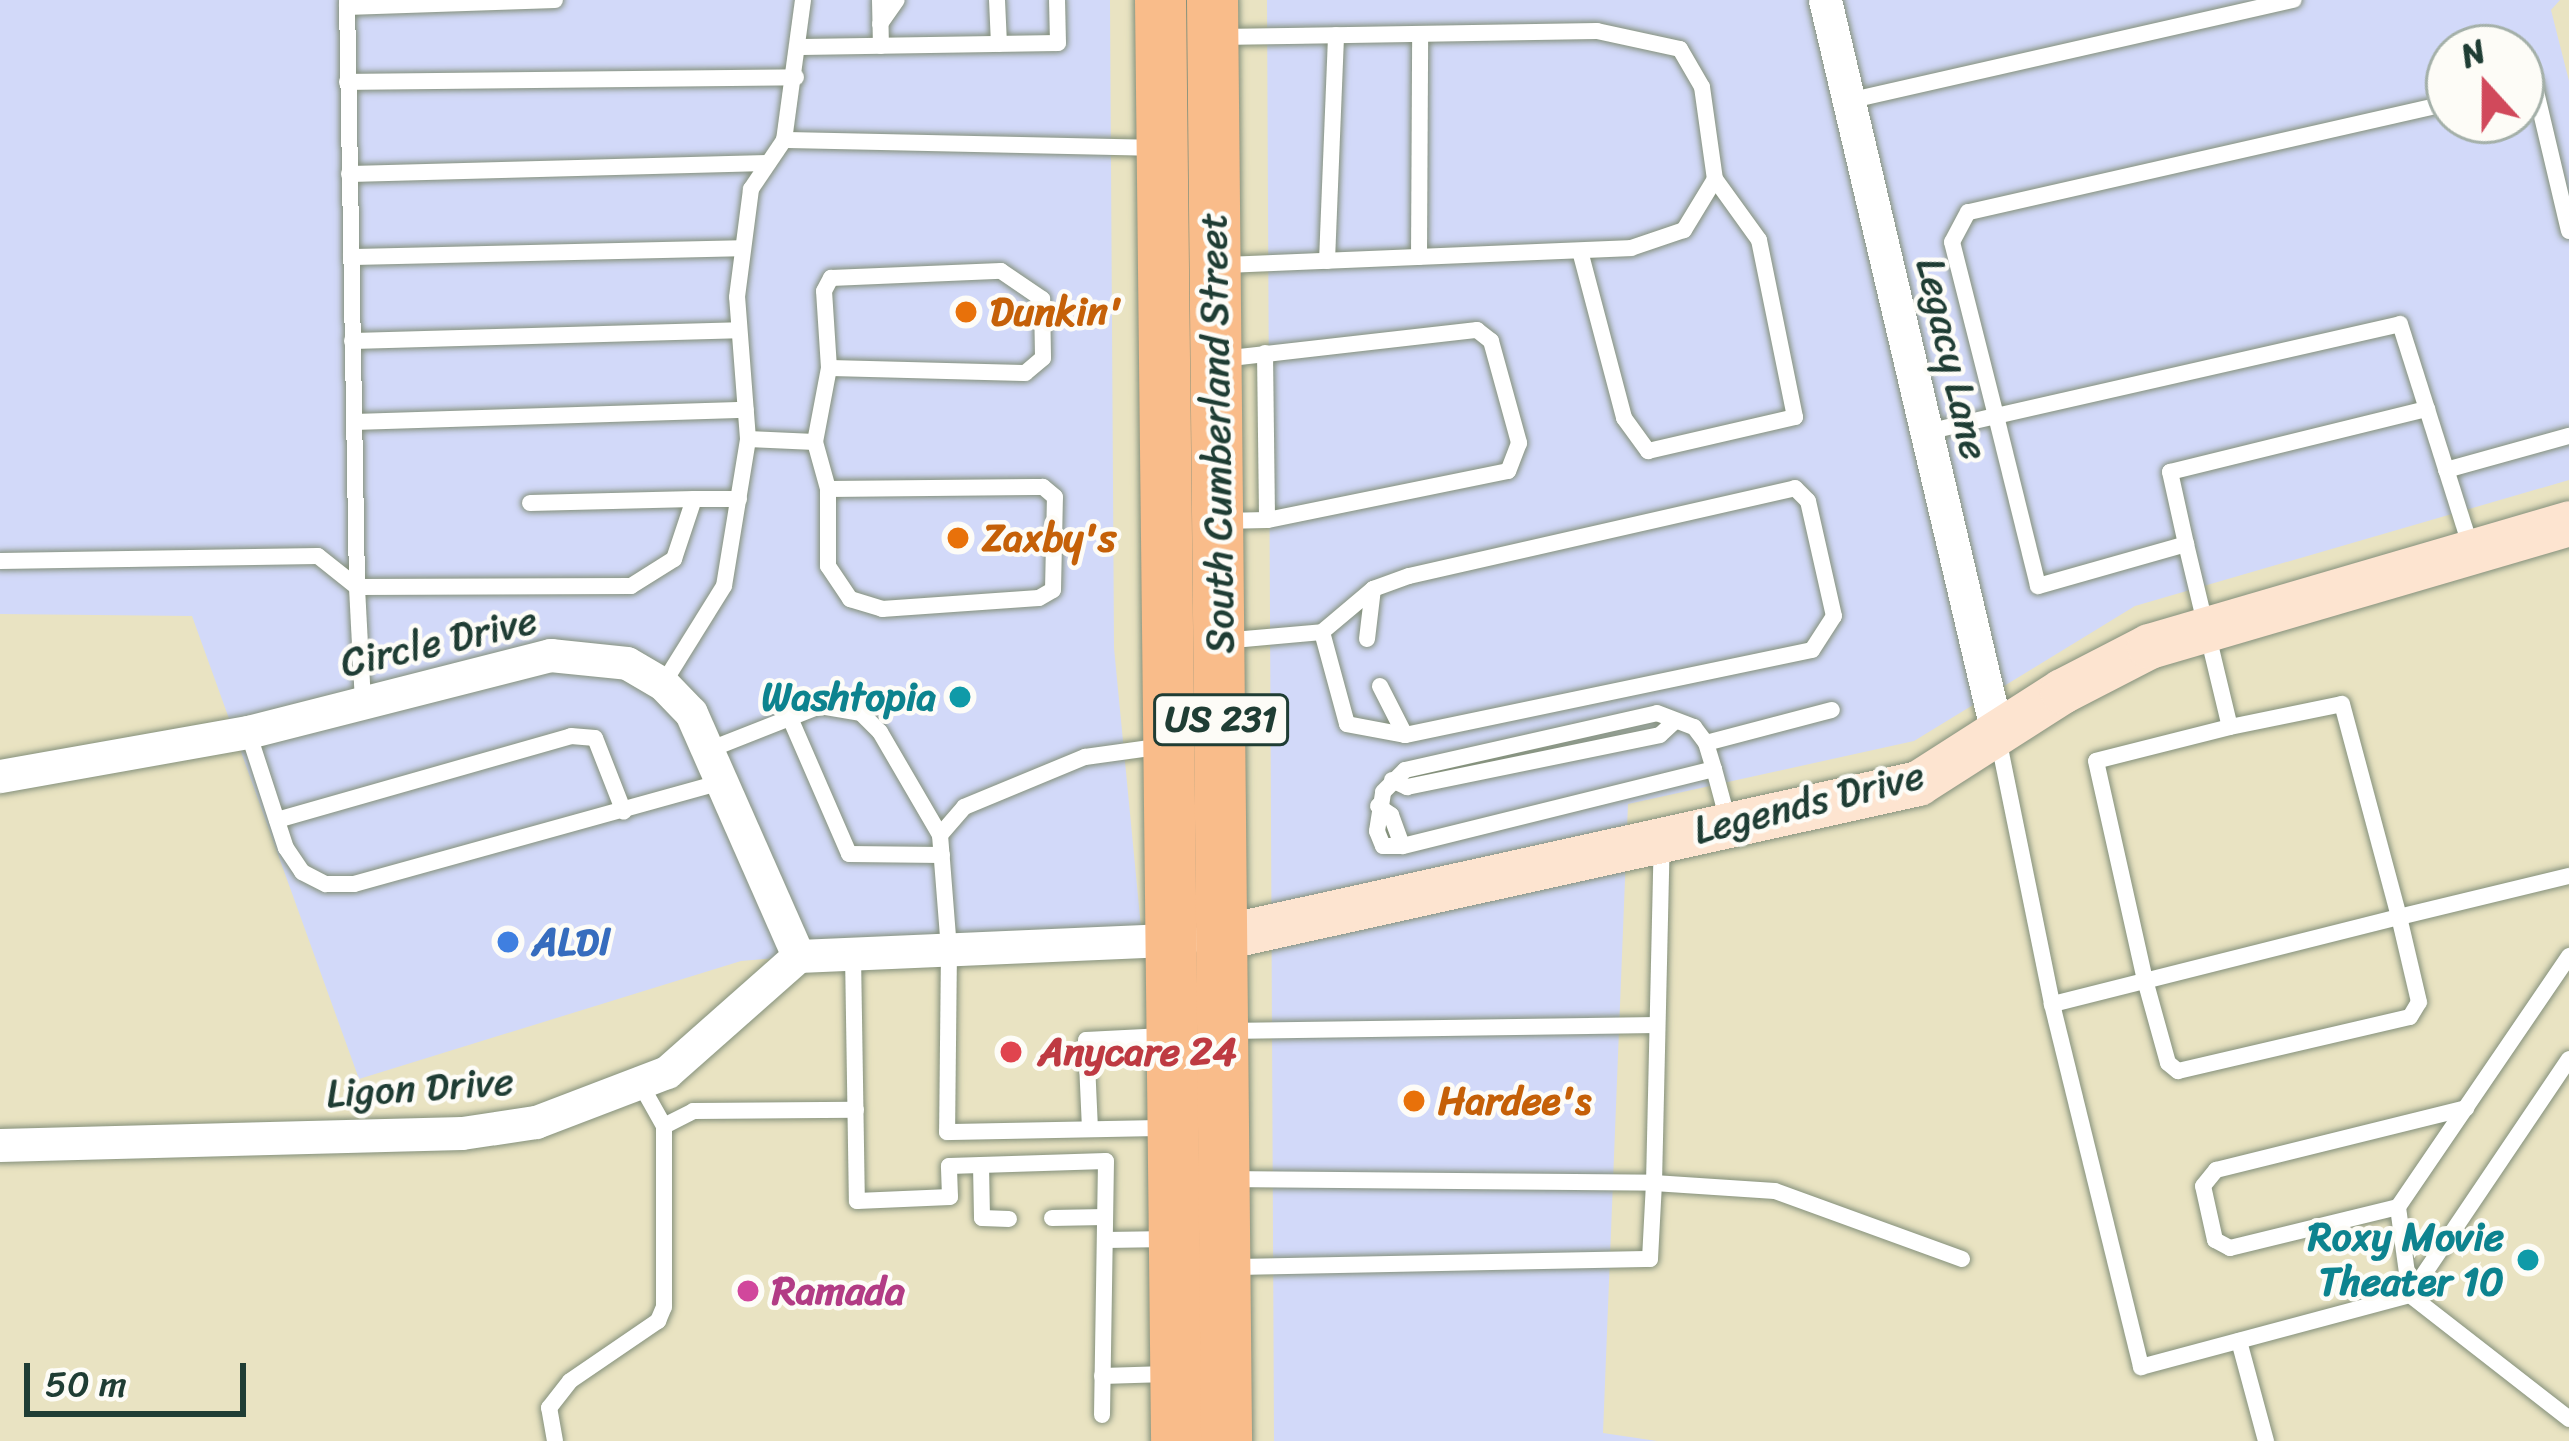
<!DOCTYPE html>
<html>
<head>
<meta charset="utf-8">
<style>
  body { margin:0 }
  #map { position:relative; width:2569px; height:1441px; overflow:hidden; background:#e9e3c2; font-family:Sriracha,sans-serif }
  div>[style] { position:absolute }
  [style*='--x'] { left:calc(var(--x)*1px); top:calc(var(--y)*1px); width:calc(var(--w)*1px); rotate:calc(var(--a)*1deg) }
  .built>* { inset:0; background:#d2d9f9 }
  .roads { filter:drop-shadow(0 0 3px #84907b) drop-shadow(0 0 3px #84907b) }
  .lane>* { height:16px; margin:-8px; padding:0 8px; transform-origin:8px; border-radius:8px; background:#fff }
  .street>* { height:33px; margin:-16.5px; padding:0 16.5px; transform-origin:16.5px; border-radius:16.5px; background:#fff }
  .secondary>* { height:45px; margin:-22.5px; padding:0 22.5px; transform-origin:22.5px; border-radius:22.5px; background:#fde4d0 }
  .primary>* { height:51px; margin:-25.5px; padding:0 25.5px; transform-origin:25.5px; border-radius:25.5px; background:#f9bc8a }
  .dots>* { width:33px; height:33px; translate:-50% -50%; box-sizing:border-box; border:6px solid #fdfcf7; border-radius:50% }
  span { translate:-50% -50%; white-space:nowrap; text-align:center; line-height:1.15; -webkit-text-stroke:9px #fdfcf7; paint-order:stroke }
  .shield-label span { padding:3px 9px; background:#fdfcf7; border:3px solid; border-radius:9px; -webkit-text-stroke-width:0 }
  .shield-label { font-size:36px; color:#1f3d34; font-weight:700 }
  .food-label { font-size:39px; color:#c56008; font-weight:700 }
  .left { translate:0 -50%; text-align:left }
  .street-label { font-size:39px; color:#1f3d34 }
  .culture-label { font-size:39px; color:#0d838f; font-weight:700 }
  .right { translate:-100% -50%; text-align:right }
  .shop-label { font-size:39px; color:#366cbe; font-weight:700 }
  .health-label { font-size:39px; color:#be3a42; font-weight:700 }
  .hotel-label { font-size:39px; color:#b23c85; font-weight:700 }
  .north { position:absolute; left:2425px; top:24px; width:120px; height:120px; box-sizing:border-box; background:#fdfcf7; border:3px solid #a4b0a9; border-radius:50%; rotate:339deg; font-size:33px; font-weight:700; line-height:48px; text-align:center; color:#1f3d34 }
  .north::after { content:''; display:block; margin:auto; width:42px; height:54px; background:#d1495b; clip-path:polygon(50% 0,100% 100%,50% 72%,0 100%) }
  .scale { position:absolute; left:24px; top:1363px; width:222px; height:54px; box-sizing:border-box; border:6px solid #1f3d34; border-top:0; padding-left:15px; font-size:36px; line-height:42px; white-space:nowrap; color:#1f3d34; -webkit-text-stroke:9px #fdfcf7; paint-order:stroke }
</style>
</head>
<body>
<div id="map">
  <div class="built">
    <i style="clip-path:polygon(0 0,1110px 0,1114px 648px,1141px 927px,741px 961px,359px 1079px,192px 616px,0 614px)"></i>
    <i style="clip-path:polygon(evenodd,1267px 0,2560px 0,2551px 10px,2569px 81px,2569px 480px,2135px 606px,1914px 741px,1628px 804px,1603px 1433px,1657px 1441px,1274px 1441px,1267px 0,2449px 48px,2521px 48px,2521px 120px,2449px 120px,2449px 48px)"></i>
  </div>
  <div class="roads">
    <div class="lane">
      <i style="--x:347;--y:0;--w:587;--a:89.02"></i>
      <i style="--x:803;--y:0;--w:141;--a:97.7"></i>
      <i style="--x:784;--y:140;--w:369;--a:1.2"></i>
      <i style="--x:880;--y:0;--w:46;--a:88.8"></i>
      <i style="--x:997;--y:0;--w:44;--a:87.4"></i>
      <i style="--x:347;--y:7;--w:208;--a:-1.9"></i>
      <i style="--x:880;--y:24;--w:29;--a:-55"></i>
      <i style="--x:1218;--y:37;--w:379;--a:-0.9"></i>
      <i style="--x:1597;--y:31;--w:85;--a:12.2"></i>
      <i style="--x:1680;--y:49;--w:44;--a:59.9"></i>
      <i style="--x:1702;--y:87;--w:93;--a:82"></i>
      <i style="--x:1715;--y:179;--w:60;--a:121.3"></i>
      <i style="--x:1684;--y:230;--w:56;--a:161.2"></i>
      <i style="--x:1631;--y:248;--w:410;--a:177.6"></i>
      <i style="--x:802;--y:47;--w:256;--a:-0.9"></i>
      <i style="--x:1058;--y:43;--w:43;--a:-91.3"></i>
      <i style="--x:347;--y:82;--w:449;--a:-0.6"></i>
      <i style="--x:2521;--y:86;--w:13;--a:-13"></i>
      <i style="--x:2534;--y:83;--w:152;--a:76.7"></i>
      <i style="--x:1848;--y:101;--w:457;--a:-12.8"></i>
      <i style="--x:2449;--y:103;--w:493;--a:167.2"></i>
      <i style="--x:1968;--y:212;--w:34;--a:118"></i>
      <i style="--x:1952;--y:242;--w:179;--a:75.8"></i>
      <i style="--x:1996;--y:416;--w:414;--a:-12.8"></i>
      <i style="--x:2400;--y:324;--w:238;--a:72.4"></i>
      <i style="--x:349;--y:174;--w:419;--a:-1.5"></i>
      <i style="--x:1580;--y:251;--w:173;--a:75.2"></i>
      <i style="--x:1624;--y:418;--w:41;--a:54"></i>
      <i style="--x:1648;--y:451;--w:151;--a:-13"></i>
      <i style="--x:1795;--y:417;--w:181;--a:-101.5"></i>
      <i style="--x:1759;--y:240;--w:75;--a:-125.8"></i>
      <i style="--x:351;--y:257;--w:392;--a:-1.3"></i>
      <i style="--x:1419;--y:257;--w:223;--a:-89.7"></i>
      <i style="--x:1327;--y:261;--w:226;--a:-87.7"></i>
      <i style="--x:352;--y:341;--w:387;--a:-1.6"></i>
      <i style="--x:1265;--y:353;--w:167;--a:89.3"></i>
      <i style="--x:1222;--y:359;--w:257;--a:-6.5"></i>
      <i style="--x:1477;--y:330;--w:18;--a:38"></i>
      <i style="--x:1491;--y:341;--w:106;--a:74.6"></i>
      <i style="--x:1519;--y:443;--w:30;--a:111"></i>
      <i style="--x:1508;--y:471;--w:246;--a:168.5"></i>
      <i style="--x:1267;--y:520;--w:45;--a:178.7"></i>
      <i style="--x:354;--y:422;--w:392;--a:-1.8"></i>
      <i style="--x:1927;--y:432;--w:71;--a:-13.1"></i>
      <i style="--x:1996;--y:416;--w:175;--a:76.1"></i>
      <i style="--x:2038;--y:586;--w:154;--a:-15.8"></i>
      <i style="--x:2186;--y:544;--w:188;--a:76.5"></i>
      <i style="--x:2230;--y:727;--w:114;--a:-11.6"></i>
      <i style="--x:2342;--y:704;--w:220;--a:75"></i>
      <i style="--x:2399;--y:917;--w:358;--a:165.9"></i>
      <i style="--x:748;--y:439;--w:67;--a:2.6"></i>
      <i style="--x:815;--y:442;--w:75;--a:-79.3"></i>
      <i style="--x:829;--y:368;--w:77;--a:-93.7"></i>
      <i style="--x:824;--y:291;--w:15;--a:-62"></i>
      <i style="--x:831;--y:278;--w:170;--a:-2.4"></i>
      <i style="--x:1001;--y:271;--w:50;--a:34.3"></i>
      <i style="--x:1042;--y:299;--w:59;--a:89"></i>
      <i style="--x:1043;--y:358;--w:23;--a:140"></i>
      <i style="--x:1025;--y:373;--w:196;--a:-178.5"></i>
      <i style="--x:815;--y:442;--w:49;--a:74.5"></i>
      <i style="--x:828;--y:489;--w:77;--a:90"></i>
      <i style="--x:828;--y:566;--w:40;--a:56"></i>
      <i style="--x:850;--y:599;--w:34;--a:17"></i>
      <i style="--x:882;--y:609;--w:157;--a:-4"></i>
      <i style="--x:1039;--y:598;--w:16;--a:-30"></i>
      <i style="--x:1053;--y:590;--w:93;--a:-88.8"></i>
      <i style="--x:1055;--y:497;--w:16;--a:-140"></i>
      <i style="--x:1043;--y:487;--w:215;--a:179.5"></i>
      <i style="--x:2446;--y:470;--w:128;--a:-15.5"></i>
      <i style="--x:530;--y:503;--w:164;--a:-1.4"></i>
      <i style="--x:2186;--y:544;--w:74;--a:-102.5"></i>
      <i style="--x:2170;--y:472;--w:265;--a:-13.8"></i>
      <i style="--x:0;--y:561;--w:318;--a:-0.9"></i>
      <i style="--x:318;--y:556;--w:50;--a:38.5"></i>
      <i style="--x:1367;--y:639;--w:50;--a:-83.2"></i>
      <i style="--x:1222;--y:641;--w:100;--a:-5.1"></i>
      <i style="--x:1322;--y:632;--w:67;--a:-40.1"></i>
      <i style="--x:1373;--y:589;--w:38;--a:-20"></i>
      <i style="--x:1409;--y:576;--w:396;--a:-12.8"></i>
      <i style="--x:1795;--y:488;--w:18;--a:45"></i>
      <i style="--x:1808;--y:501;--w:118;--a:77.3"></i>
      <i style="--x:1834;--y:616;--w:40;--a:122.9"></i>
      <i style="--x:1812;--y:650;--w:416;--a:168.2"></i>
      <i style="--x:1405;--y:735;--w:59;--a:-169.3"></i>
      <i style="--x:1347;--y:724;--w:95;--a:-105.2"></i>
      <i style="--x:663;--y:684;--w:115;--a:-58.1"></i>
      <i style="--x:724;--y:586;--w:149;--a:-80.7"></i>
      <i style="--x:748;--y:439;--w:142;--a:-94.4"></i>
      <i style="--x:737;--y:297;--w:109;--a:-82.6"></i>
      <i style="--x:751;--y:189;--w:59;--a:-56"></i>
      <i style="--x:1380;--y:686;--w:55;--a:63"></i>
      <i style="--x:363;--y:702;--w:115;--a:-93"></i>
      <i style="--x:357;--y:587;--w:274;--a:-0.2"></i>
      <i style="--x:631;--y:586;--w:51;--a:-32.1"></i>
      <i style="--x:674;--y:559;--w:63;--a:-71.6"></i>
      <i style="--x:694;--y:499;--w:45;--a:0"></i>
      <i style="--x:790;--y:718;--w:148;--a:66.5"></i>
      <i style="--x:849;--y:854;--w:93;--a:0.6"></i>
      <i style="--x:2230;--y:727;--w:138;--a:165.8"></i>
      <i style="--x:2096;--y:761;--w:224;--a:77.4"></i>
      <i style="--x:2145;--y:980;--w:86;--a:74.5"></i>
      <i style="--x:2168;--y:1063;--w:13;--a:39"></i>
      <i style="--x:2178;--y:1071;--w:238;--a:-13.1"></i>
      <i style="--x:2410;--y:1017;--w:17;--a:-59"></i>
      <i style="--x:2419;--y:1002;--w:87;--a:-103.2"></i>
      <i style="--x:2399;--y:917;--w:175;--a:-13.6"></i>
      <i style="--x:248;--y:732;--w:122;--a:71.9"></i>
      <i style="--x:286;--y:848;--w:29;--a:56"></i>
      <i style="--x:302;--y:872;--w:27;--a:27"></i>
      <i style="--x:326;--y:884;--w:28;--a:0"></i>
      <i style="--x:354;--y:884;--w:385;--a:-15.5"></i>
      <i style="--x:1998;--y:738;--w:271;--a:78.5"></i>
      <i style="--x:2052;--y:1004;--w:374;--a:76.2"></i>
      <i style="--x:2141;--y:1367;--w:278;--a:-15"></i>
      <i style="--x:2410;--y:1295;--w:89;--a:-97.8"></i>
      <i style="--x:2398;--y:1207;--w:304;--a:-55.7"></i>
      <i style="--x:1706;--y:743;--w:130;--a:-14.7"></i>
      <i style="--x:711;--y:749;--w:117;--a:-21.5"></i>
      <i style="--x:820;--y:706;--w:42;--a:9.7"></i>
      <i style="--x:861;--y:713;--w:27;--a:45"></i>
      <i style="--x:880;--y:732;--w:119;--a:59.8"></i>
      <i style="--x:940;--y:835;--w:114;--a:85.5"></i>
      <i style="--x:949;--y:949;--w:183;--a:90.6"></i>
      <i style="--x:947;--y:1132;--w:217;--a:-1.1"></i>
      <i style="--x:1714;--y:769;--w:321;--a:166.1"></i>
      <i style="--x:1402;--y:846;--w:19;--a:180"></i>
      <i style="--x:1383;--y:846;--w:16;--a:-112"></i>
      <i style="--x:1377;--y:831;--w:39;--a:-81"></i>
      <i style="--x:1383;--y:792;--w:31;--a:-45"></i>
      <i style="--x:1405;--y:770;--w:258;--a:-12.7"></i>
      <i style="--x:1657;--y:713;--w:40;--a:21"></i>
      <i style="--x:1694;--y:727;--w:20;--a:53"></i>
      <i style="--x:1706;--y:743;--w:27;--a:73"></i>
      <i style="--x:1714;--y:769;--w:54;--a:74.9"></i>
      <i style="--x:1392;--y:780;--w:17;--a:25"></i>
      <i style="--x:1407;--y:787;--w:258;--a:-11.6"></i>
      <i style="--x:1660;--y:735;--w:21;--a:-43"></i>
      <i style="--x:1378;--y:806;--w:16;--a:35"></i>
      <i style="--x:1391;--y:815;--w:33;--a:70"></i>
      <i style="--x:277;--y:820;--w:306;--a:-15.9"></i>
      <i style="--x:571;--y:736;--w:24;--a:5"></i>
      <i style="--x:595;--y:738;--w:79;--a:68.6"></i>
      <i style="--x:940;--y:835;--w:37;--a:-49"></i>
      <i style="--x:964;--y:807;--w:131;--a:-22.5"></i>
      <i style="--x:1085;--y:757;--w:80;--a:-7.9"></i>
      <i style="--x:853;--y:954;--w:247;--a:89.1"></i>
      <i style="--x:857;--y:1201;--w:93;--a:-2.5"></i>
      <i style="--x:950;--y:1197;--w:31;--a:-92"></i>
      <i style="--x:949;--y:1166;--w:157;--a:-1.8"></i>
      <i style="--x:1106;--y:1161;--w:254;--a:90.9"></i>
      <i style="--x:1225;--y:1031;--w:432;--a:-0.8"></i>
      <i style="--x:2569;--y:1059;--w:285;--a:124"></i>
      <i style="--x:2410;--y:1295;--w:202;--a:37.9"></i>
      <i style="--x:664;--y:1126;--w:33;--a:-27"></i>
      <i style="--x:693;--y:1111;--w:163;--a:-0.4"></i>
      <i style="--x:1090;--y:1129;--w:89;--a:-92.6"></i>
      <i style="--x:1086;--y:1040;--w:78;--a:-2.9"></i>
      <i style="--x:981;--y:1165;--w:53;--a:88.9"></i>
      <i style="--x:982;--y:1218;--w:27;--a:2"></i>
      <i style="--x:1230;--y:1179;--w:424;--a:0.5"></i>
      <i style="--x:1654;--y:1183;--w:342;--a:-88.7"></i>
      <i style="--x:2398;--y:1207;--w:173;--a:166.3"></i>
      <i style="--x:2230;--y:1248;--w:17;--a:-152"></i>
      <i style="--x:2215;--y:1240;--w:55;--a:-102.5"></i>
      <i style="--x:2203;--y:1186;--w:21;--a:-51"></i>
      <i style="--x:2216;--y:1170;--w:258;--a:-13.9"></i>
      <i style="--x:1052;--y:1218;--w:53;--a:-1.1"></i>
      <i style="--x:1105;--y:1240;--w:65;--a:-0.9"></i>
      <i style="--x:1232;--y:1267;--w:418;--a:-1.1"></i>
      <i style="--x:1650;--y:1259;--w:76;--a:-87"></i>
      <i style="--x:1654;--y:1183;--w:121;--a:3.8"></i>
      <i style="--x:1775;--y:1191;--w:199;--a:20"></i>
      <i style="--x:2239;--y:1341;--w:104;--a:74.9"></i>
      <i style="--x:1102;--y:1376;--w:65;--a:-1.8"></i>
      <i style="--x:555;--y:1441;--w:34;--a:-100"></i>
      <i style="--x:549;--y:1408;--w:34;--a:-52"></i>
      <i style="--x:570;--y:1381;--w:107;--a:-34.3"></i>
      <i style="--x:658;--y:1321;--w:15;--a:-67"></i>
      <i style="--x:664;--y:1307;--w:181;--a:-90"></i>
      <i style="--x:664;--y:1126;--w:47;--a:-119.3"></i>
    </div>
    <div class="street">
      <i style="--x:1825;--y:0;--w:757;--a:76.79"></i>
      <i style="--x:0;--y:776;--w:252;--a:-10.1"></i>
      <i style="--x:248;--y:732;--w:312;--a:-14.3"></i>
      <i style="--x:550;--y:655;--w:77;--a:5.9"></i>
      <i style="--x:627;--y:663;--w:42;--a:30.3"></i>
      <i style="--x:663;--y:684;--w:40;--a:46"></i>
      <i style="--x:691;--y:713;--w:266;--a:66.2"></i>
      <i style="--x:0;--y:1145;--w:462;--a:-1.5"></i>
      <i style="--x:462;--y:1133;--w:75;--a:-8.5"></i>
      <i style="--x:536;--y:1122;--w:140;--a:-20.9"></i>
      <i style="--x:667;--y:1072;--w:175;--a:-41.5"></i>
      <i style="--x:798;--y:956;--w:387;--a:-2.5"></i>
    </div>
    <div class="secondary">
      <i style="--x:1223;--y:937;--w:712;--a:-12.49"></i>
      <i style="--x:1918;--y:783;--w:171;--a:-32.6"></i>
      <i style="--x:2062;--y:691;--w:98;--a:-27.3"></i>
      <i style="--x:2149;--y:646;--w:438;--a:-16.3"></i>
    </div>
    <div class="primary">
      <i style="--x:1160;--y:0;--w:1441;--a:89.36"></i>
      <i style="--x:1212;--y:0;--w:1441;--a:89.44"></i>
    </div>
  </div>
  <div class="dots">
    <i style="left:966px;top:312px;background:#e8710a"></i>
    <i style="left:958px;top:538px;background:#e8710a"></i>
    <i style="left:960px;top:697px;background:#0f9aa8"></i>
    <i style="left:508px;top:942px;background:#3f7fe0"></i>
    <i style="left:1011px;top:1052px;background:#e0444e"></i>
    <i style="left:1414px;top:1101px;background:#e8710a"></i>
    <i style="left:2528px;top:1260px;background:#0f9aa8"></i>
    <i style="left:748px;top:1291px;background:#d1479c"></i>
  </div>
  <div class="shield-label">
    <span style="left:1221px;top:720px">US 231</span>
  </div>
  <div class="food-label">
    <span class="left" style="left:990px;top:312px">Dunkin'</span>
    <span class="left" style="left:982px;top:538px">Zaxby's</span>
    <span class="left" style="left:1438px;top:1101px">Hardee's</span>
  </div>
  <div class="street-label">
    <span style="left:1952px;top:359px;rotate:77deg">Legacy Lane</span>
    <span style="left:1217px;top:433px;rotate:-91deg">South Cumberland Street</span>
    <span style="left:439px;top:642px;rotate:-13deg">Circle Drive</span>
    <span style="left:1809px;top:803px;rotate:-14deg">Legends Drive</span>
    <span style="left:420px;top:1088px;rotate:-4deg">Ligon Drive</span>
  </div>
  <div class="culture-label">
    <span class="right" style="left:936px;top:697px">Washtopia</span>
    <span class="right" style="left:2504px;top:1260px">Roxy Movie<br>Theater 10</span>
  </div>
  <div class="shop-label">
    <span class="left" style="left:532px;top:942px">ALDI</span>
  </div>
  <div class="health-label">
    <span class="left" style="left:1038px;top:1052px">Anycare 24</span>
  </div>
  <div class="hotel-label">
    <span class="left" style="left:772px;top:1291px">Ramada</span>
  </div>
  <div class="north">N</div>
  <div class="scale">50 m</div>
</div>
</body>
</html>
